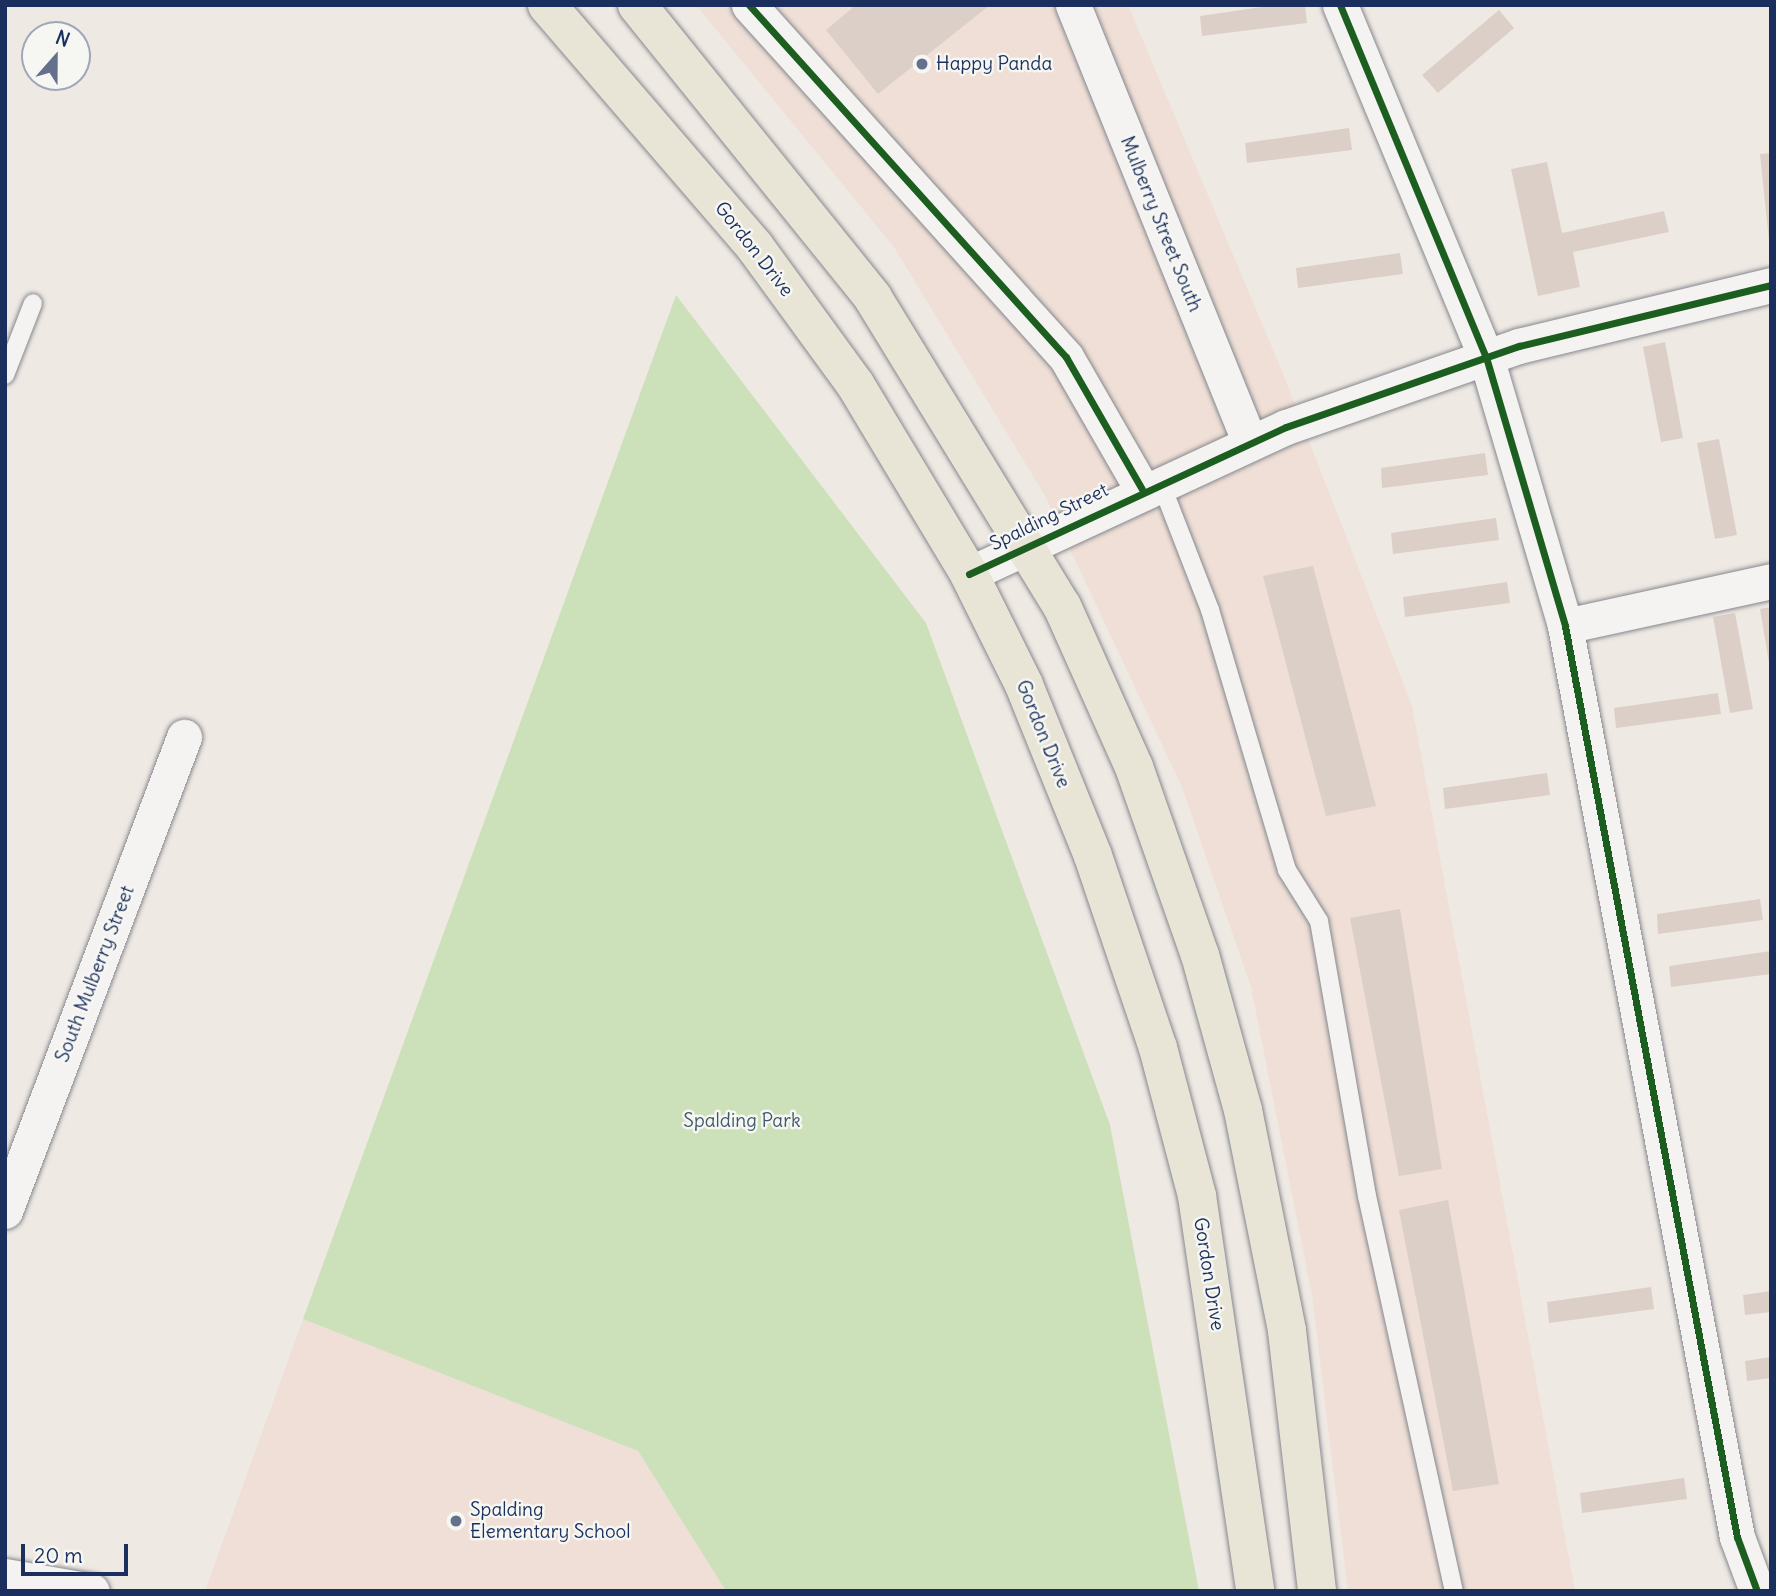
<!DOCTYPE html>
<style>
body{margin:0}
#map{position:relative;width:1776px;height:1596px;overflow:hidden;background:#efe9e4;font-family:Delius,sans-serif}
div>[style]{position:absolute}
[style*='--x']{left:calc(var(--x)*1px);top:calc(var(--y)*1px);width:calc(var(--w)*1px);rotate:calc(var(--a)*1deg)}
.built>*{inset:0;background:#efdfd6}
.green>*{inset:0;background:#cce0ba}
.building>*{inset:0;background:#dccfc8}
.roads{filter:drop-shadow(0 0 2px #86888e) drop-shadow(0 0 2px #86888e)}
.service>*{height:18px;margin:-9px;padding:0 9px;transform-origin:9px;border-radius:9px;background:#f4f3f1}
.minor>*{height:35px;margin:-17.5px;padding:0 17.5px;transform-origin:17.5px;border-radius:17.5px;background:#f4f3f1}
.primary>*{height:38px;margin:-19px;padding:0 19px;transform-origin:19px;border-radius:19px;background:#e8e5d7}
.cycleway>*{height:7px;margin:-3.5px;padding:0 3.5px;transform-origin:3.5px;border-radius:3.5px;background:#1b5e20}
.dots>*{width:19px;height:19px;translate:-50% -50%;box-sizing:border-box;border:4px solid #f6f6f2;border-radius:50%}
span{translate:-50% -50%;white-space:nowrap;text-align:center;line-height:1.15;-webkit-text-stroke:5px #f6f6f2;paint-order:stroke}
.poi-label{font-size:19px;color:#1b2f5e}
.left{translate:0 -50%;text-align:left}
.street-label{font-size:19px;color:#1b2f5e}
.park-label{font-size:19px;color:#405a6c}
.frame{position:absolute;inset:0;border:7px solid #1b2f5e;pointer-events:none}
.north{position:absolute;left:21px;top:21px;width:70px;height:70px;box-sizing:border-box;background:#f6f6f2;border:2px solid #9ea6b7;border-radius:50%;rotate:21deg;font-size:19px;font-weight:700;line-height:28px;text-align:center;color:#1b2f5e}
.north::after{content:'';display:block;margin:auto;width:24px;height:32px;background:#65708d;clip-path:polygon(50% 0,100% 100%,50% 72%,0 100%)}
.scale{position:absolute;left:21px;top:1544px;width:107px;height:32px;box-sizing:border-box;border:4px solid #1b2f5e;border-top:0;padding-left:9px;font-size:21px;line-height:24px;white-space:nowrap;color:#1b2f5e;-webkit-text-stroke:5px #f6f6f2;paint-order:stroke}
</style>
<div id="map">
<div class="built">
<i style="clip-path:polygon(696px 5px,1128px 5px,1281px 369px,1412px 706px,1575px 1591px,1348px 1591px,1312px 1295px,1251px 987px,1182px 787px,1044px 494px,894px 247px)"></i>
<i style="clip-path:polygon(303px 1319px,638px 1451px,726px 1591px,205px 1591px)"></i>
</div>
<div class="green">
<i style="clip-path:polygon(676px 295px,926px 623px,1110px 1125px,1199px 1591px,726px 1591px,638px 1451px,303px 1319px)"></i>
</div>
<div class="building">
<i style="clip-path:polygon(856px 5px,990px 5px,878px 94px,826px 30px)"></i>
<i style="clip-path:polygon(1276px 5px,1305px 5px,1307px 23px,1202px 36px,1200px 16px)"></i>
<i style="clip-path:polygon(1499px 10px,1514px 28px,1438px 93px,1422px 75px)"></i>
<i style="clip-path:polygon(1349px 128px,1352px 150px,1247px 163px,1245px 143px)"></i>
<i style="clip-path:polygon(1771px 153px,1771px 241px,1769px 241px,1760px 154px)"></i>
<i style="clip-path:polygon(1547px 162px,1562px 233px,1664px 211px,1669px 232px,1573px 252px,1580px 287px,1538px 296px,1511px 169px)"></i>
<i style="clip-path:polygon(1400px 253px,1403px 274px,1298px 288px,1296px 268px)"></i>
<i style="clip-path:polygon(1665px 342px,1683px 438px,1661px 442px,1643px 347px)"></i>
<i style="clip-path:polygon(1719px 439px,1737px 535px,1715px 539px,1697px 443px)"></i>
<i style="clip-path:polygon(1485px 453px,1488px 475px,1382px 488px,1381px 468px)"></i>
<i style="clip-path:polygon(1496px 518px,1499px 540px,1393px 554px,1391px 533px)"></i>
<i style="clip-path:polygon(1313px 566px,1376px 806px,1326px 816px,1263px 576px)"></i>
<i style="clip-path:polygon(1507px 582px,1510px 603px,1405px 617px,1403px 597px)"></i>
<i style="clip-path:polygon(1771px 607px,1771px 663px,1769px 663px,1760px 609px)"></i>
<i style="clip-path:polygon(1735px 613px,1753px 709px,1730px 713px,1713px 617px)"></i>
<i style="clip-path:polygon(1718px 693px,1721px 714px,1616px 728px,1614px 708px)"></i>
<i style="clip-path:polygon(1547px 773px,1550px 795px,1445px 809px,1443px 788px)"></i>
<i style="clip-path:polygon(1760px 899px,1763px 920px,1658px 934px,1657px 914px)"></i>
<i style="clip-path:polygon(1400px 909px,1442px 1169px,1399px 1176px,1350px 918px)"></i>
<i style="clip-path:polygon(1771px 951px,1771px 974px,1671px 987px,1669px 966px)"></i>
<i style="clip-path:polygon(1448px 1200px,1499px 1484px,1453px 1491px,1399px 1210px)"></i>
<i style="clip-path:polygon(1651px 1287px,1654px 1309px,1549px 1323px,1547px 1302px)"></i>
<i style="clip-path:polygon(1771px 1291px,1771px 1312px,1745px 1315px,1743px 1295px)"></i>
<i style="clip-path:polygon(1771px 1357px,1771px 1378px,1747px 1381px,1745px 1361px)"></i>
<i style="clip-path:polygon(1684px 1478px,1687px 1499px,1582px 1513px,1580px 1493px)"></i>
</div>
<div class="roads">
<div class="service">
<i style="--x:5;--y:375;--w:77;--a:-68.7"></i>
<i style="--x:1160;--y:481;--w:138;--a:68.8"></i>
<i style="--x:1210;--y:610;--w:271;--a:73.5"></i>
<i style="--x:1287;--y:870;--w:60;--a:57.9"></i>
<i style="--x:1319;--y:921;--w:279;--a:80.1"></i>
<i style="--x:1367;--y:1196;--w:404;--a:77.6"></i>
</div>
<div class="minor">
<i style="--x:749;--y:5;--w:474;--a:48"></i>
<i style="--x:1066;--y:357;--w:152;--a:60.1"></i>
<i style="--x:1073;--y:5;--w:472;--a:68"></i>
<i style="--x:1340;--y:5;--w:381;--a:67.5"></i>
<i style="--x:1486;--y:357;--w:280;--a:73.6"></i>
<i style="--x:1565;--y:626;--w:927;--a:79.31"></i>
<i style="--x:1737;--y:1537;--w:58;--a:69.7"></i>
<i style="--x:969;--y:574;--w:349;--a:-24.9"></i>
<i style="--x:1286;--y:427;--w:247;--a:-19.2"></i>
<i style="--x:1519;--y:346;--w:259;--a:-13.6"></i>
<i style="--x:1565;--y:626;--w:211;--a:-12.3"></i>
<i style="--x:5;--y:1211;--w:507;--a:-69.31"></i>
<i style="--x:5;--y:1576;--w:88;--a:9.8"></i>
</div>
<div class="primary">
<i style="--x:547;--y:5;--w:319;--a:49.3"></i>
<i style="--x:755;--y:247;--w:170;--a:53.9"></i>
<i style="--x:855;--y:384;--w:222;--a:59"></i>
<i style="--x:969;--y:574;--w:124;--a:63.6"></i>
<i style="--x:1024;--y:685;--w:184;--a:68"></i>
<i style="--x:1093;--y:856;--w:203;--a:71.3"></i>
<i style="--x:1158;--y:1048;--w:153;--a:75.2"></i>
<i style="--x:1197;--y:1196;--w:399;--a:81.6"></i>
<i style="--x:637;--y:5;--w:376;--a:51.1"></i>
<i style="--x:873;--y:298;--w:361;--a:58.5"></i>
<i style="--x:1062;--y:606;--w:176;--a:65.9"></i>
<i style="--x:1134;--y:767;--w:199;--a:70.7"></i>
<i style="--x:1200;--y:955;--w:161;--a:74.5"></i>
<i style="--x:1243;--y:1110;--w:225;--a:78.7"></i>
<i style="--x:1287;--y:1331;--w:262;--a:83.4"></i>
</div>
</div>
<div class="cycleway">
<i style="--x:749;--y:5;--w:474;--a:48"></i>
<i style="--x:1066;--y:357;--w:152;--a:60.1"></i>
<i style="--x:1340;--y:5;--w:381;--a:67.5"></i>
<i style="--x:1486;--y:357;--w:280;--a:73.6"></i>
<i style="--x:1565;--y:626;--w:927;--a:79.31"></i>
<i style="--x:1737;--y:1537;--w:58;--a:69.7"></i>
<i style="--x:969;--y:574;--w:349;--a:-24.9"></i>
<i style="--x:1286;--y:427;--w:247;--a:-19.2"></i>
<i style="--x:1519;--y:346;--w:259;--a:-13.6"></i>
</div>
<div class="dots">
<i style="left:922px;top:64px;background:#65708d"></i>
<i style="left:456px;top:1521px;background:#65708d"></i>
</div>
<div class="poi-label">
<span class="left" style="left:936px;top:64px">Happy Panda</span>
<span class="left" style="left:470px;top:1521px">Spalding<br>Elementary School</span>
</div>
<div class="street-label">
<span style="left:1161px;top:224px;rotate:68deg">Mulberry Street South</span>
<span style="left:754px;top:249px;rotate:52deg">Gordon Drive</span>
<span style="left:1049px;top:517px;rotate:-26deg">Spalding Street</span>
<span style="left:1043px;top:734px;rotate:68deg">Gordon Drive</span>
<span style="left:95px;top:974px;rotate:-69deg">South Mulberry Street</span>
<span style="left:1209px;top:1274px;rotate:81deg">Gordon Drive</span>
</div>
<div class="park-label">
<span style="left:742px;top:1121px">Spalding Park</span>
</div>
<div class="frame"></div>
<div class="north">N</div>
<div class="scale">20 m</div>
</div>
